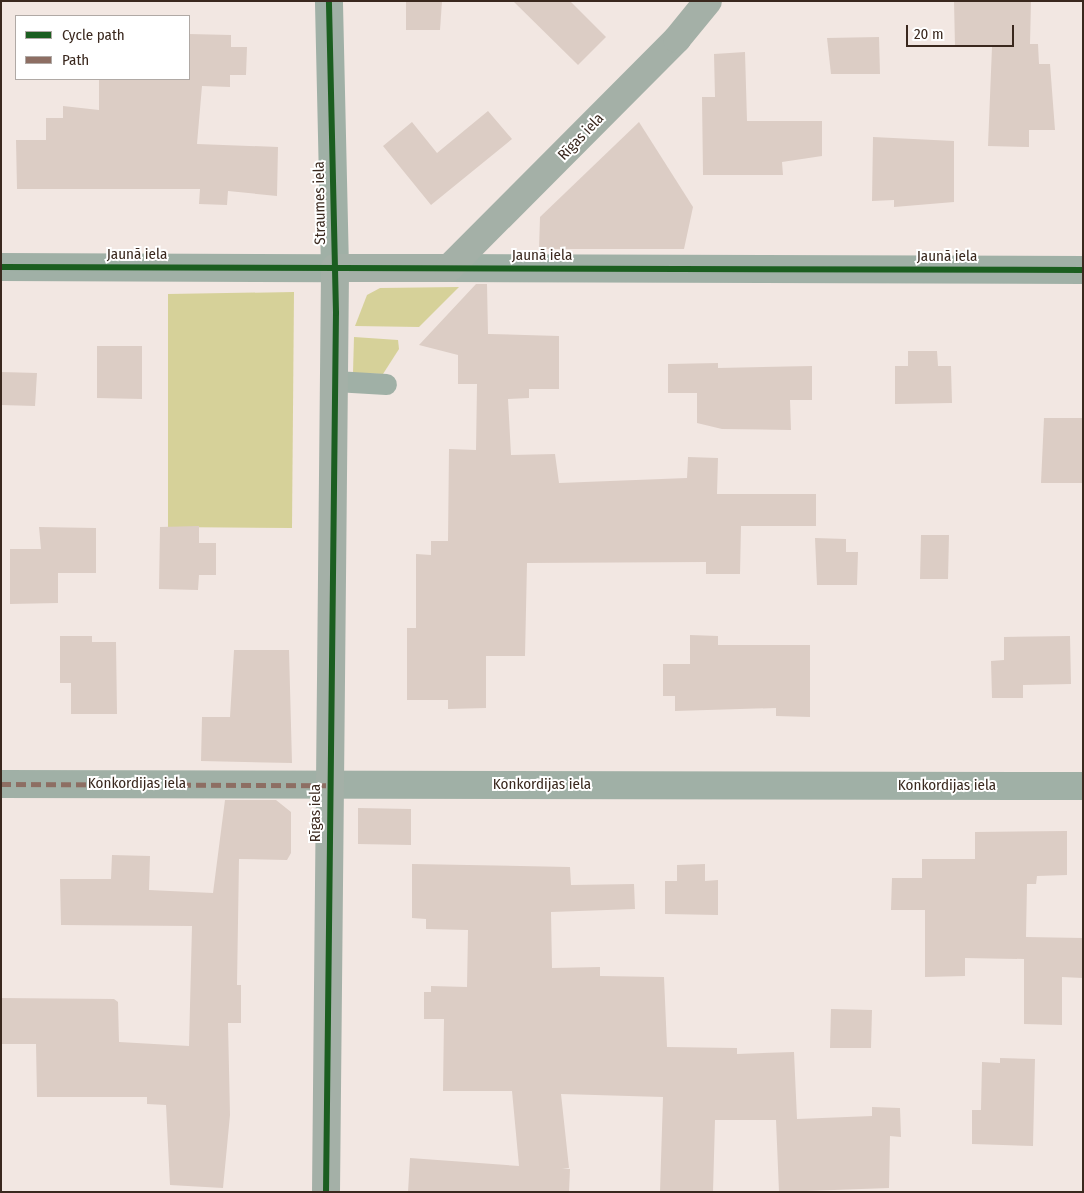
<!DOCTYPE html>
<meta charset="utf-8">
<style>
body{margin:0}
#map{position:relative;width:1084px;height:1193px;overflow:hidden;background:#f2e7e2;font-family:"Fira Sans Condensed",sans-serif}
div>[style]{position:absolute}
[style*='--x']{left:calc(var(--x)*1px);top:calc(var(--y)*1px);width:calc(var(--w)*1px);rotate:calc(var(--a)*1deg)}
.green>*{inset:0;background:#d6d199}
.building>*{inset:0;background:#dccdc5}
.lane>*{height:21px;margin:-10.5px;padding:0 10.5px;transform-origin:10.5px;border-radius:10.5px;background:#a0b0a6}
.street>*{height:28px;margin:-14px;padding:0 14px;transform-origin:14px;border-radius:14px;background:#a0b0a6}
.secondary>*{height:28px;margin:-14px;padding:0 14px;transform-origin:14px;border-radius:14px;background:#a4b0a7}
.quiet>*{height:5px;margin-top:-2.5px;transform-origin:0;background:repeating-linear-gradient(90deg,#8d6e63 0 10px,transparent 0 15px)}
.cycleway>*{height:6px;margin:-3px;padding:0 3px;transform-origin:3px;border-radius:3px;background:#1b5e20}
span{translate:-50% -50%;white-space:nowrap;text-align:center;line-height:1.15;-webkit-text-stroke:4px #fff;paint-order:stroke}
.street-label{font-size:15px;color:#3a281e}
.frame{position:absolute;inset:0;border:2px solid #3a281e;pointer-events:none}
.legend{position:absolute;left:15px;top:15px;width:175px;height:65px;box-sizing:border-box;background:#fff;border:1px solid #b0a9a5;margin:0;padding:6px 9px;list-style:none;font-size:15px;color:#3a281e}
.legend li{display:flex;align-items:center;gap:10px;height:25px}
.legend b{width:25px;border:1px solid #b0a9a5}
.scale{position:absolute;left:906px;top:25px;width:108px;height:22px;box-sizing:border-box;border:2px solid #3a281e;border-top:0;padding-left:6px;font-size:15px;line-height:18px;white-space:nowrap;color:#3a281e;-webkit-text-stroke:4px #fff;paint-order:stroke}
</style>
<div id="map">
<div class="green">
<i style="clip-path:polygon(459px 287px,419px 327px,355px 326px,367px 295px,380px 288px)"></i>
<i style="clip-path:polygon(294px 292px,292px 528px,168px 527px,168px 294px)"></i>
<i style="clip-path:polygon(354px 337px,398px 340px,399px 349px,383px 374px,353px 373px)"></i>
</div>
<div class="building">
<i style="clip-path:polygon(406px 1px,442px 1px,440px 30px,406px 30px)"></i>
<i style="clip-path:polygon(513px 1px,570px 1px,606px 37px,578px 65px)"></i>
<i style="clip-path:polygon(954px 1px,1031px 1px,1030px 44px,1038px 44px,1039px 64px,1050px 64px,1055px 130px,1029px 130px,1029px 147px,988px 146px,992px 47px,955px 47px)"></i>
<i style="clip-path:polygon(189px 34px,231px 35px,231px 47px,247px 47px,246px 75px,230px 75px,230px 87px,202px 86px,197px 144px,278px 147px,277px 196px,228px 191px,227px 205px,199px 204px,200px 189px,17px 189px,16px 140px,46px 140px,46px 118px,63px 118px,63px 106px,99px 110px,99px 79px,189px 79px)"></i>
<i style="clip-path:polygon(879px 37px,880px 74px,831px 74px,827px 38px)"></i>
<i style="clip-path:polygon(745px 52px,747px 121px,822px 121px,822px 156px,782px 162px,783px 175px,703px 175px,702px 97px,715px 97px,714px 54px)"></i>
<i style="clip-path:polygon(488px 111px,512px 139px,431px 205px,383px 146px,412px 122px,437px 153px)"></i>
<i style="clip-path:polygon(639px 122px,693px 207px,684px 249px,539px 249px,540px 217px)"></i>
<i style="clip-path:polygon(873px 137px,954px 141px,954px 202px,894px 207px,894px 200px,872px 201px)"></i>
<i style="clip-path:polygon(476px 284px,487px 284px,488px 334px,559px 336px,559px 389px,529px 389px,529px 398px,508px 399px,511px 455px,555px 454px,559px 483px,687px 478px,688px 457px,718px 458px,717px 494px,816px 494px,816px 526px,741px 526px,740px 574px,706px 574px,706px 562px,527px 563px,525px 656px,486px 656px,486px 708px,448px 709px,448px 700px,407px 700px,407px 628px,416px 628px,416px 554px,431px 555px,431px 541px,448px 541px,449px 449px,476px 450px,477px 384px,458px 384px,458px 355px,419px 345px)"></i>
<i style="clip-path:polygon(97px 346px,142px 346px,142px 399px,97px 398px)"></i>
<i style="clip-path:polygon(908px 351px,937px 351px,938px 366px,951px 366px,952px 403px,895px 404px,895px 366px,908px 366px)"></i>
<i style="clip-path:polygon(718px 363px,718px 368px,812px 366px,812px 400px,790px 400px,791px 430px,722px 429px,697px 423px,697px 393px,668px 393px,668px 364px)"></i>
<i style="clip-path:polygon(1px 372px,37px 373px,35px 406px,1px 405px)"></i>
<i style="clip-path:polygon(1044px 418px,1083px 418px,1083px 483px,1041px 483px)"></i>
<i style="clip-path:polygon(199px 526px,199px 543px,216px 543px,216px 575px,199px 575px,198px 590px,159px 589px,160px 527px)"></i>
<i style="clip-path:polygon(39px 527px,96px 528px,96px 573px,58px 573px,58px 603px,10px 604px,10px 549px,41px 549px)"></i>
<i style="clip-path:polygon(921px 535px,949px 535px,948px 579px,920px 579px)"></i>
<i style="clip-path:polygon(815px 538px,846px 539px,846px 552px,858px 552px,857px 585px,817px 585px)"></i>
<i style="clip-path:polygon(690px 635px,718px 636px,718px 645px,810px 645px,810px 717px,776px 716px,776px 708px,675px 711px,675px 696px,663px 696px,663px 664px,690px 664px)"></i>
<i style="clip-path:polygon(60px 636px,92px 636px,92px 642px,116px 642px,117px 714px,71px 714px,71px 683px,60px 683px)"></i>
<i style="clip-path:polygon(1070px 636px,1071px 684px,1023px 685px,1023px 698px,992px 698px,991px 661px,1004px 660px,1004px 637px)"></i>
<i style="clip-path:polygon(234px 650px,289px 650px,292px 763px,201px 761px,202px 717px,230px 717px)"></i>
<i style="clip-path:polygon(225px 800px,276px 800px,291px 812px,291px 853px,287px 860px,239px 859px,237px 985px,241px 985px,241px 1023px,228px 1023px,230px 1115px,223px 1188px,170px 1185px,166px 1105px,147px 1104px,147px 1097px,37px 1097px,36px 1044px,1px 1044px,1px 998px,114px 999px,118px 1002px,119px 1042px,189px 1046px,192px 926px,61px 925px,60px 879px,111px 879px,112px 855px,150px 856px,149px 890px,213px 893px)"></i>
<i style="clip-path:polygon(358px 808px,411px 809px,411px 845px,358px 844px)"></i>
<i style="clip-path:polygon(1067px 831px,1067px 875px,1037px 876px,1036px 884px,1027px 884px,1026px 937px,1083px 938px,1083px 978px,1062px 977px,1062px 1025px,1024px 1024px,1024px 959px,965px 958px,965px 976px,925px 977px,925px 910px,891px 910px,892px 878px,922px 878px,922px 859px,975px 859px,975px 832px)"></i>
<i style="clip-path:polygon(412px 864px,570px 867px,571px 885px,634px 884px,635px 909px,551px 912px,552px 968px,600px 967px,600px 976px,664px 977px,667px 1047px,737px 1048px,737px 1054px,794px 1052px,797px 1119px,872px 1116px,872px 1107px,900px 1108px,901px 1137px,890px 1136px,889px 1188px,779px 1192px,776px 1120px,715px 1120px,713px 1192px,660px 1192px,663px 1097px,561px 1094px,569px 1168px,562px 1169px,570px 1169px,569px 1192px,408px 1192px,410px 1158px,519px 1166px,512px 1091px,443px 1091px,444px 1019px,424px 1019px,424px 992px,431px 992px,431px 986px,467px 987px,468px 930px,426px 929px,426px 919px,412px 918px)"></i>
<i style="clip-path:polygon(705px 864px,705px 881px,718px 880px,718px 915px,665px 914px,665px 881px,677px 881px,677px 865px)"></i>
<i style="clip-path:polygon(831px 1009px,872px 1010px,871px 1048px,830px 1048px)"></i>
<i style="clip-path:polygon(1000px 1058px,1035px 1059px,1033px 1146px,972px 1144px,972px 1110px,981px 1110px,982px 1062px,1000px 1063px)"></i>
</div>
<div class="lane">
<i style="--x:335;--y:381;--w:51;--a:3.4"></i>
</div>
<div class="street">
<i style="--x:1;--y:267;--w:334;--a:0.2"></i>
<i style="--x:335;--y:268;--w:267;--a:-91.3"></i>
<i style="--x:449;--y:268;--w:634;--a:0.18"></i>
<i style="--x:1;--y:784;--w:1082;--a:0.11"></i>
</div>
<div class="secondary">
<i style="--x:326;--y:1192;--w:924;--a:-89.44"></i>
<i style="--x:335;--y:268;--w:114;--a:0"></i>
<i style="--x:449;--y:268;--w:323;--a:-45.1"></i>
<i style="--x:677;--y:39;--w:49;--a:-50.8"></i>
</div>
<div class="quiet">
<i style="--x:1;--y:784;--w:328;--a:0.2"></i>
</div>
<div class="cycleway">
<i style="--x:1;--y:267;--w:1082;--a:0.16"></i>
<i style="--x:326;--y:1192;--w:879;--a:-89.35"></i>
<i style="--x:336;--y:313;--w:312;--a:-91.3"></i>
</div>
<div class="street-label">
<span style="left:581px;top:137px;rotate:-46deg">Rīgas iela</span>
<span style="left:320px;top:203px;rotate:-91deg">Straumes iela</span>
<span style="left:137px;top:255px">Jaunā iela</span>
<span style="left:542px;top:256px">Jaunā iela</span>
<span style="left:947px;top:257px">Jaunā iela</span>
<span style="left:137px;top:784px">Konkordijas iela</span>
<span style="left:542px;top:785px">Konkordijas iela</span>
<span style="left:947px;top:786px">Konkordijas iela</span>
<span style="left:316px;top:813px;rotate:-90deg">Rīgas iela</span>
</div>
<div class="frame"></div>
<ul class="legend">
<li><b style="height:6px;background:#1b5e20"></b>Cycle path</li>
<li><b style="height:6px;background:#8d6e63"></b>Path</li>
</ul>
<div class="scale">20 m</div>
</div>
